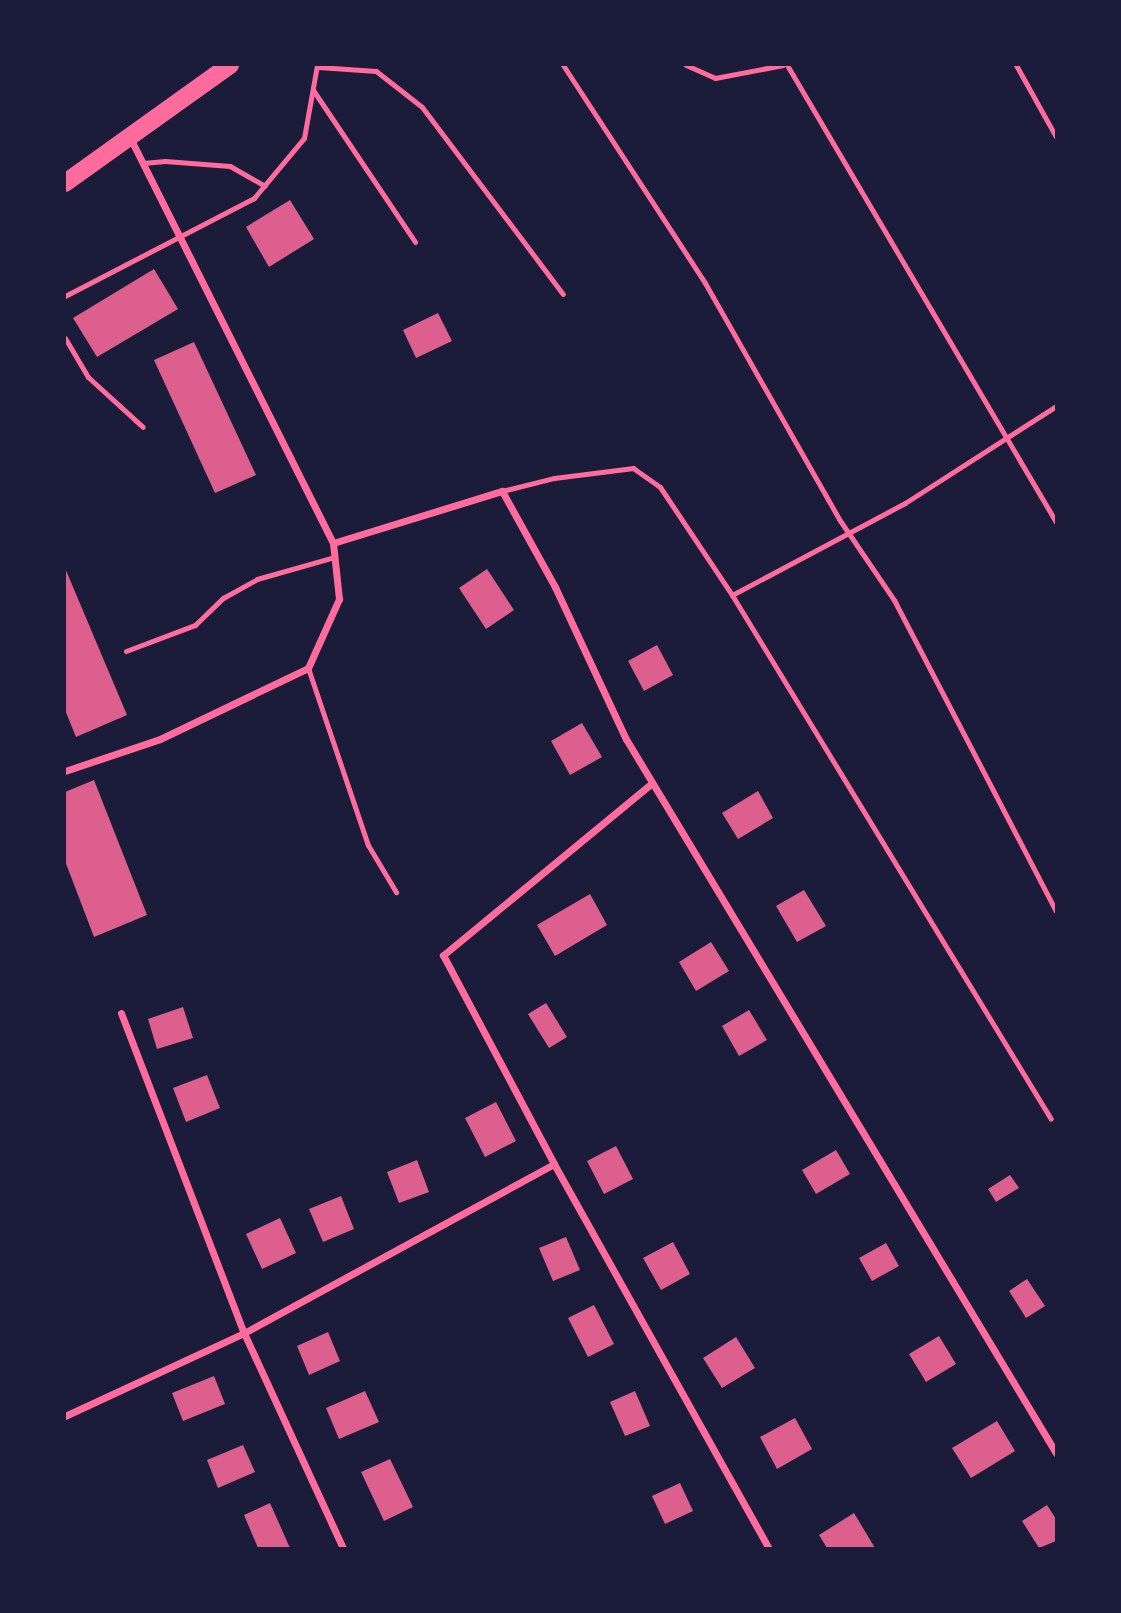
<!DOCTYPE html>
<style>
body{margin:0}
#map{position:relative;width:1121px;height:1613px;overflow:hidden;background:#1b1b3a;font-family:Overpass,sans-serif}
div>[style]{position:absolute}
[style*='--x']{left:calc(var(--x)*1px);top:calc(var(--y)*1px);width:calc(var(--w)*1px);rotate:calc(var(--a)*1deg)}
.building>*{inset:0;background:#dd5f8e}
.service>*{height:5px;margin:-2.5px;padding:0 2.5px;transform-origin:2.5px;border-radius:2.5px;background:#ff6b9d}
.minor>*{height:7px;margin:-3.5px;padding:0 3.5px;transform-origin:3.5px;border-radius:3.5px;background:#ff6b9d}
.primary>*{height:18px;margin:-9px;padding:0 9px;transform-origin:9px;border-radius:9px;background:#ff6b9d}
span{translate:-50% -50%;white-space:nowrap;text-align:center;line-height:1.15;-webkit-text-stroke:7px #1b1b3a;paint-order:stroke}
.frame{position:absolute;inset:0;border:66px solid #1b1b3a;pointer-events:none}
</style>
<div id="map">
<div class="building">
<i style="clip-path:polygon(290px 200px,314px 239px,269px 267px,246px 227px)"></i>
<i style="clip-path:polygon(154px 269px,178px 309px,97px 357px,73px 318px)"></i>
<i style="clip-path:polygon(438px 313px,452px 341px,416px 358px,403px 330px)"></i>
<i style="clip-path:polygon(194px 342px,256px 475px,215px 493px,154px 360px)"></i>
<i style="clip-path:polygon(65px 568px,127px 715px,76px 737px,65px 710px)"></i>
<i style="clip-path:polygon(487px 569px,514px 610px,486px 629px,459px 588px)"></i>
<i style="clip-path:polygon(657px 645px,673px 675px,644px 691px,628px 661px)"></i>
<i style="clip-path:polygon(582px 723px,602px 757px,570px 775px,551px 741px)"></i>
<i style="clip-path:polygon(94px 780px,147px 915px,94px 937px,65px 861px,65px 792px)"></i>
<i style="clip-path:polygon(758px 791px,773px 818px,738px 839px,722px 813px)"></i>
<i style="clip-path:polygon(804px 890px,826px 926px,797px 942px,776px 906px)"></i>
<i style="clip-path:polygon(590px 894px,607px 925px,555px 956px,537px 925px)"></i>
<i style="clip-path:polygon(711px 942px,729px 971px,696px 991px,679px 962px)"></i>
<i style="clip-path:polygon(546px 1003px,567px 1037px,549px 1048px,528px 1014px)"></i>
<i style="clip-path:polygon(183px 1007px,193px 1038px,157px 1049px,148px 1019px)"></i>
<i style="clip-path:polygon(749px 1010px,767px 1040px,739px 1056px,722px 1026px)"></i>
<i style="clip-path:polygon(207px 1075px,220px 1108px,186px 1122px,173px 1088px)"></i>
<i style="clip-path:polygon(496px 1102px,516px 1141px,485px 1157px,465px 1118px)"></i>
<i style="clip-path:polygon(616px 1146px,633px 1179px,604px 1194px,587px 1161px)"></i>
<i style="clip-path:polygon(836px 1150px,850px 1174px,816px 1194px,802px 1170px)"></i>
<i style="clip-path:polygon(417px 1160px,429px 1192px,399px 1203px,387px 1172px)"></i>
<i style="clip-path:polygon(1010px 1175px,1019px 1188px,996px 1202px,988px 1189px)"></i>
<i style="clip-path:polygon(341px 1196px,354px 1229px,323px 1242px,309px 1209px)"></i>
<i style="clip-path:polygon(280px 1218px,296px 1253px,262px 1269px,246px 1234px)"></i>
<i style="clip-path:polygon(566px 1237px,580px 1270px,553px 1281px,539px 1248px)"></i>
<i style="clip-path:polygon(673px 1242px,690px 1274px,661px 1290px,643px 1258px)"></i>
<i style="clip-path:polygon(886px 1243px,899px 1266px,872px 1281px,859px 1258px)"></i>
<i style="clip-path:polygon(1027px 1279px,1045px 1306px,1026px 1318px,1009px 1291px)"></i>
<i style="clip-path:polygon(594px 1305px,614px 1344px,588px 1357px,568px 1318px)"></i>
<i style="clip-path:polygon(328px 1332px,340px 1361px,309px 1375px,297px 1346px)"></i>
<i style="clip-path:polygon(939px 1336px,956px 1364px,926px 1382px,909px 1354px)"></i>
<i style="clip-path:polygon(736px 1337px,755px 1368px,722px 1388px,703px 1358px)"></i>
<i style="clip-path:polygon(214px 1376px,225px 1404px,183px 1421px,172px 1393px)"></i>
<i style="clip-path:polygon(365px 1391px,379px 1422px,339px 1439px,326px 1408px)"></i>
<i style="clip-path:polygon(635px 1391px,650px 1426px,625px 1436px,610px 1402px)"></i>
<i style="clip-path:polygon(795px 1418px,812px 1449px,777px 1469px,760px 1437px)"></i>
<i style="clip-path:polygon(997px 1421px,1015px 1451px,971px 1478px,952px 1448px)"></i>
<i style="clip-path:polygon(243px 1445px,255px 1472px,218px 1488px,207px 1460px)"></i>
<i style="clip-path:polygon(390px 1459px,413px 1507px,384px 1521px,361px 1472px)"></i>
<i style="clip-path:polygon(680px 1483px,693px 1511px,665px 1524px,652px 1496px)"></i>
<i style="clip-path:polygon(270px 1503px,290px 1548px,258px 1548px,244px 1515px)"></i>
<i style="clip-path:polygon(1047px 1505px,1056px 1519px,1056px 1541px,1039px 1548px,1022px 1521px)"></i>
<i style="clip-path:polygon(854px 1513px,875px 1548px,827px 1548px,819px 1535px)"></i>
</div>
<div class="service">
<i style="--x:563;--y:65;--w:260;--a:56.9"></i>
<i style="--x:705;--y:283;--w:271;--a:60.4"></i>
<i style="--x:839;--y:519;--w:98;--a:55.8"></i>
<i style="--x:894;--y:600;--w:351;--a:62.5"></i>
<i style="--x:686;--y:65;--w:32;--a:24"></i>
<i style="--x:715;--y:78;--w:69;--a:-10.8"></i>
<i style="--x:787;--y:65;--w:530;--a:59.52"></i>
<i style="--x:1016;--y:65;--w:82;--a:60.9"></i>
<i style="--x:318;--y:67;--w:58;--a:3.9"></i>
<i style="--x:376;--y:71;--w:58;--a:38"></i>
<i style="--x:422;--y:107;--w:234;--a:53"></i>
<i style="--x:313;--y:90;--w:183;--a:56.1"></i>
<i style="--x:143;--y:163;--w:22;--a:-5"></i>
<i style="--x:165;--y:161;--w:65;--a:4.4"></i>
<i style="--x:230;--y:166;--w:40;--a:29.7"></i>
<i style="--x:65;--y:296;--w:213;--a:-27.4"></i>
<i style="--x:254;--y:198;--w:78;--a:-50.2"></i>
<i style="--x:304;--y:138;--w:74;--a:-79.9"></i>
<i style="--x:65;--y:338;--w:45;--a:59.5"></i>
<i style="--x:88;--y:377;--w:74;--a:42.3"></i>
<i style="--x:502;--y:491;--w:54;--a:-14"></i>
<i style="--x:554;--y:478;--w:80;--a:-7.2"></i>
<i style="--x:633;--y:468;--w:33;--a:35"></i>
<i style="--x:660;--y:487;--w:130;--a:56.3"></i>
<i style="--x:732;--y:595;--w:613;--a:58.67"></i>
<i style="--x:732;--y:595;--w:196;--a:-28"></i>
<i style="--x:905;--y:503;--w:179;--a:-32.7"></i>
<i style="--x:126;--y:651;--w:74;--a:-20.6"></i>
<i style="--x:195;--y:625;--w:39;--a:-44"></i>
<i style="--x:223;--y:598;--w:39;--a:-29"></i>
<i style="--x:257;--y:579;--w:81;--a:-15.8"></i>
<i style="--x:308;--y:668;--w:187;--a:71.3"></i>
<i style="--x:368;--y:845;--w:55;--a:59.2"></i>
</div>
<div class="minor">
<i style="--x:333;--y:543;--w:177;--a:-17.1"></i>
<i style="--x:502;--y:491;--w:110;--a:61.1"></i>
<i style="--x:555;--y:587;--w:168;--a:65"></i>
<i style="--x:626;--y:739;--w:833;--a:58.94"></i>
<i style="--x:65;--y:771;--w:100;--a:-18.6"></i>
<i style="--x:160;--y:739;--w:164;--a:-25.6"></i>
<i style="--x:308;--y:668;--w:76;--a:-65.8"></i>
<i style="--x:339;--y:599;--w:56;--a:-96.1"></i>
<i style="--x:333;--y:543;--w:453;--a:-116.6"></i>
<i style="--x:652;--y:783;--w:271;--a:140.5"></i>
<i style="--x:443;--y:955;--w:237;--a:62"></i>
<i style="--x:554;--y:1164;--w:440;--a:60.8"></i>
<i style="--x:121;--y:1013;--w:343;--a:69"></i>
<i style="--x:244;--y:1333;--w:237;--a:65.3"></i>
<i style="--x:65;--y:1416;--w:197;--a:-24.9"></i>
<i style="--x:244;--y:1333;--w:353;--a:-28.6"></i>
</div>
<div class="primary">
<i style="--x:65;--y:183;--w:203;--a:-35.6"></i>
</div>
<div class="frame"></div>
</div>
